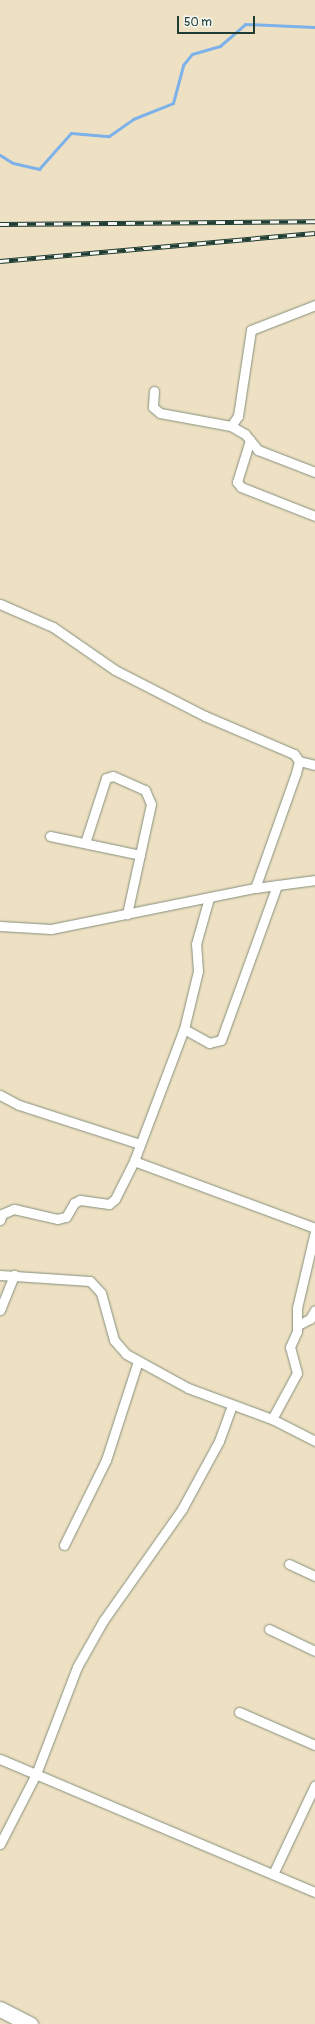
<!DOCTYPE html>
<style>
body{margin:0}
#map{position:relative;width:315px;height:2024px;overflow:hidden;background:#eee1c3;font-family:Pangolin,sans-serif}
div>[style]{position:absolute}
[style*='--x']{left:calc(var(--x)*1px);top:calc(var(--y)*1px);width:calc(var(--w)*1px);rotate:calc(var(--a)*1deg)}
.stream>*{height:3px;margin:-1.5px;padding:0 1.5px;transform-origin:1.5px;border-radius:1.5px;background:#7db1ea}
.roads{filter:drop-shadow(0 0 1px #868f7c) drop-shadow(0 0 1px #868f7c)}
.minor>*{height:9px;margin:-4.5px;padding:0 4.5px;transform-origin:4.5px;border-radius:4.5px;background:#fff}
.trunk>*{height:15px;margin:-7.5px;padding:0 7.5px;transform-origin:7.5px;border-radius:7.5px;background:#fff}
.rail>*{height:4.5px;margin-top:-2.25px;transform-origin:0;background:repeating-linear-gradient(90deg,#f6f6f2 0 9px,#1f3d34 0 18px);box-sizing:border-box;border-block:1px solid #1f3d34}
span{translate:-50% -50%;white-space:nowrap;text-align:center;line-height:1.15;-webkit-text-stroke:3px #f6f6f2;paint-order:stroke}
.scale{position:absolute;left:177px;top:16px;width:78px;height:18px;box-sizing:border-box;border:2px solid #1f3d34;border-top:0;padding-left:5px;font-size:12px;line-height:14px;white-space:nowrap;color:#1f3d34;-webkit-text-stroke:3px #f6f6f2;paint-order:stroke}
</style>
<div id="map">
<div class="stream">
<i style="--x:0;--y:155;--w:15;--a:32"></i>
<i style="--x:13;--y:163;--w:27;--a:13"></i>
<i style="--x:39;--y:169;--w:48;--a:-48.4"></i>
<i style="--x:71;--y:133;--w:38;--a:5"></i>
<i style="--x:109;--y:136;--w:29;--a:-35"></i>
<i style="--x:133;--y:119;--w:43;--a:-21.8"></i>
<i style="--x:173;--y:103;--w:39;--a:-75"></i>
<i style="--x:183;--y:65;--w:14;--a:-51"></i>
<i style="--x:192;--y:54;--w:29;--a:-16"></i>
<i style="--x:220;--y:46;--w:33;--a:-41"></i>
<i style="--x:245;--y:24;--w:70;--a:2.5"></i>
</div>
<div class="roads">
<div class="minor">
<i style="--x:154;--y:391;--w:16;--a:94"></i>
<i style="--x:153;--y:407;--w:9;--a:41"></i>
<i style="--x:160;--y:413;--w:72;--a:10.4"></i>
<i style="--x:231;--y:426;--w:12;--a:-55"></i>
<i style="--x:238;--y:416;--w:87;--a:-81.4"></i>
<i style="--x:251;--y:330;--w:69;--a:-21.3"></i>
<i style="--x:231;--y:426;--w:16;--a:30"></i>
<i style="--x:245;--y:434;--w:21;--a:51"></i>
<i style="--x:258;--y:450;--w:61;--a:21.1"></i>
<i style="--x:250;--y:440;--w:44;--a:107.2"></i>
<i style="--x:237;--y:482;--w:6;--a:51"></i>
<i style="--x:241;--y:487;--w:79;--a:21.4"></i>
<i style="--x:0;--y:604;--w:58;--a:23.5"></i>
<i style="--x:53;--y:627;--w:75;--a:34.7"></i>
<i style="--x:115;--y:670;--w:101;--a:27.1"></i>
<i style="--x:205;--y:716;--w:97;--a:23.1"></i>
<i style="--x:294;--y:754;--w:9;--a:54"></i>
<i style="--x:299;--y:761;--w:12;--a:104"></i>
<i style="--x:296;--y:773;--w:122;--a:109.6"></i>
<i style="--x:299;--y:761;--w:16;--a:14"></i>
<i style="--x:50;--y:836;--w:92;--a:11.9"></i>
<i style="--x:85;--y:843;--w:68;--a:-72.1"></i>
<i style="--x:106;--y:778;--w:7;--a:-16"></i>
<i style="--x:113;--y:776;--w:35;--a:24"></i>
<i style="--x:145;--y:790;--w:15;--a:67"></i>
<i style="--x:151;--y:804;--w:113;--a:102.3"></i>
<i style="--x:0;--y:926;--w:51;--a:3.4"></i>
<i style="--x:51;--y:929;--w:208;--a:-11.4"></i>
<i style="--x:255;--y:888;--w:61;--a:-7.6"></i>
<i style="--x:184;--y:1029;--w:29;--a:29"></i>
<i style="--x:209;--y:1043;--w:12;--a:-14"></i>
<i style="--x:221;--y:1040;--w:165;--a:-70.1"></i>
<i style="--x:0;--y:1095;--w:21;--a:28"></i>
<i style="--x:19;--y:1105;--w:127;--a:17.9"></i>
<i style="--x:134;--y:1161;--w:193;--a:20.3"></i>
<i style="--x:0;--y:1220;--w:6;--a:-72"></i>
<i style="--x:2;--y:1214;--w:13;--a:-23"></i>
<i style="--x:14;--y:1209;--w:44;--a:13.1"></i>
<i style="--x:57;--y:1219;--w:9;--a:-13"></i>
<i style="--x:66;--y:1217;--w:16;--a:-60"></i>
<i style="--x:74;--y:1203;--w:7;--a:-27"></i>
<i style="--x:80;--y:1200;--w:29;--a:8"></i>
<i style="--x:109;--y:1204;--w:8;--a:-40"></i>
<i style="--x:115;--y:1199;--w:42;--a:-63.4"></i>
<i style="--x:134;--y:1161;--w:141;--a:-69.3"></i>
<i style="--x:184;--y:1029;--w:60;--a:-76.4"></i>
<i style="--x:198;--y:971;--w:27;--a:-94"></i>
<i style="--x:196;--y:944;--w:48;--a:-74.2"></i>
<i style="--x:0;--y:1275;--w:90;--a:3.8"></i>
<i style="--x:90;--y:1281;--w:16;--a:47"></i>
<i style="--x:101;--y:1293;--w:49;--a:74.5"></i>
<i style="--x:114;--y:1340;--w:18;--a:49"></i>
<i style="--x:126;--y:1354;--w:71;--a:28.7"></i>
<i style="--x:188;--y:1388;--w:90;--a:20.3"></i>
<i style="--x:272;--y:1419;--w:48;--a:27.1"></i>
<i style="--x:0;--y:1310;--w:38;--a:-68"></i>
<i style="--x:298;--y:1325;--w:13;--a:-27"></i>
<i style="--x:310;--y:1319;--w:10;--a:-61"></i>
<i style="--x:272;--y:1419;--w:52;--a:-61.5"></i>
<i style="--x:297;--y:1373;--w:27;--a:-105"></i>
<i style="--x:290;--y:1347;--w:17;--a:-66"></i>
<i style="--x:297;--y:1331;--w:23;--a:-90"></i>
<i style="--x:297;--y:1308;--w:79;--a:-76.8"></i>
<i style="--x:64;--y:1545;--w:95;--a:-63.7"></i>
<i style="--x:106;--y:1460;--w:104;--a:-72.1"></i>
<i style="--x:289;--y:1564;--w:29;--a:25"></i>
<i style="--x:269;--y:1629;--w:51;--a:25.6"></i>
<i style="--x:239;--y:1712;--w:83;--a:23.5"></i>
<i style="--x:0;--y:1759;--w:342;--a:22.9"></i>
<i style="--x:0;--y:1844;--w:79;--a:-62.8"></i>
<i style="--x:36;--y:1774;--w:115;--a:-69"></i>
<i style="--x:77;--y:1667;--w:53;--a:-60.5"></i>
<i style="--x:103;--y:1621;--w:137;--a:-54.8"></i>
<i style="--x:182;--y:1509;--w:77;--a:-61.4"></i>
<i style="--x:219;--y:1441;--w:37;--a:-70"></i>
<i style="--x:273;--y:1874;--w:98;--a:-64.7"></i>
</div>
<div class="trunk">
<i style="--x:0;--y:2009;--w:34;--a:27"></i>
</div>
</div>
<div class="rail">
<i style="--x:0;--y:224;--w:315;--a:-0.5"></i>
<i style="--x:0;--y:261;--w:316;--a:-5.1"></i>
</div>
<div class="scale">50 m</div>
</div>
